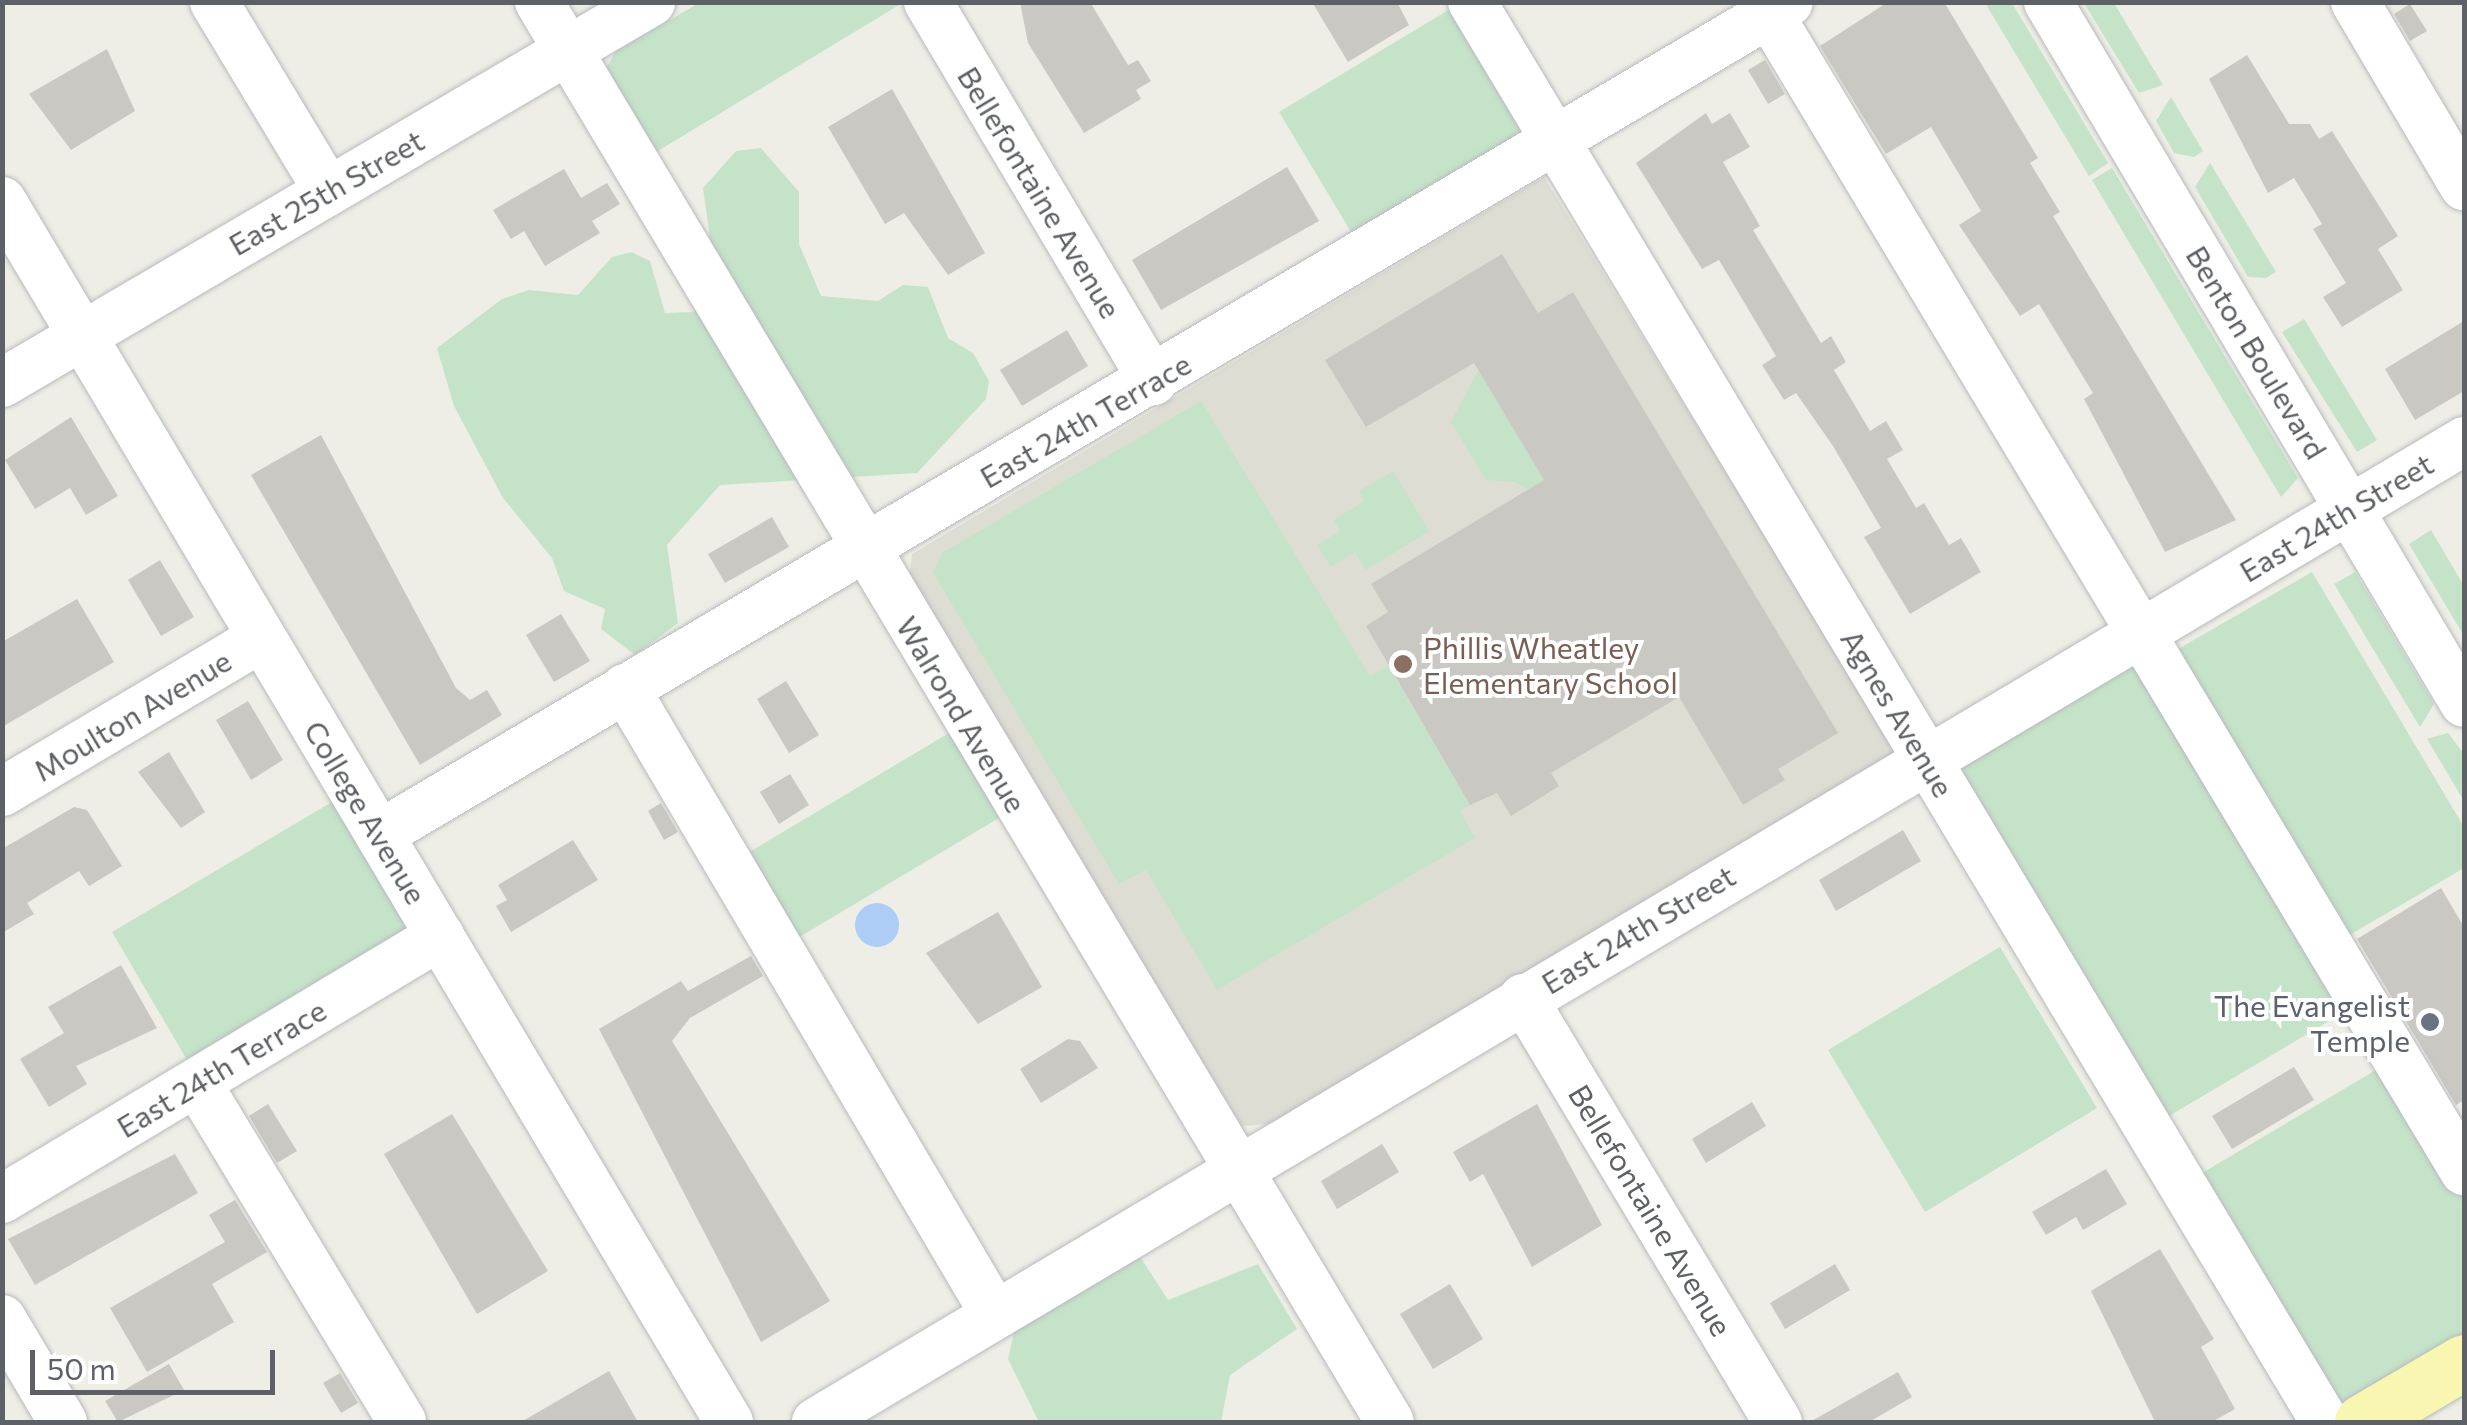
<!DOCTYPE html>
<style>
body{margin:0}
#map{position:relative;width:2467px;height:1425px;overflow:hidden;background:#eeeee6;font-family:Commissioner,sans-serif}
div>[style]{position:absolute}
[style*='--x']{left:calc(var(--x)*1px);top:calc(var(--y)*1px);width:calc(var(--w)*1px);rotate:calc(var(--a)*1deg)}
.education>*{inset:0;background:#deddd4}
.green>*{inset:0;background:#c5e3c9}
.water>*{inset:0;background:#adcdf7}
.round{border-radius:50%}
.building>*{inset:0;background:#cac8c2}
.roads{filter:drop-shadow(0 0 2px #b8babe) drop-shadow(0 0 2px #b8babe)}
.minor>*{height:48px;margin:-24px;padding:0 24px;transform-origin:24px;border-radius:24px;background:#fff}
.major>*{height:55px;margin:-27.5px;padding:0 27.5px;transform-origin:27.5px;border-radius:27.5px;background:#f8f6b1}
.dots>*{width:28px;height:28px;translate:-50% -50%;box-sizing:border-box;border:5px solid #fff;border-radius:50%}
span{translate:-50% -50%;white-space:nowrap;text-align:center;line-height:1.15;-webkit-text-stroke:8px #fff;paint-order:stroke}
.street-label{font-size:30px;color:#5d6065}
.education-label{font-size:30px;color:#785e54}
.left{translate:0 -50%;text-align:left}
.worship-label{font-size:30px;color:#5b616d}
.right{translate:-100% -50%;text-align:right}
.frame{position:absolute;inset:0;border:5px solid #5d6065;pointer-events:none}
.scale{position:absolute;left:30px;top:1350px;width:245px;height:45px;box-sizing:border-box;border:5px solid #5d6065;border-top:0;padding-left:12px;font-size:30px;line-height:35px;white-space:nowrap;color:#5d6065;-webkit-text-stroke:8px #fff;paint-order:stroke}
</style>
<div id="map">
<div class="education">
<i style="clip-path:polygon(1544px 177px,1897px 751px,1272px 1124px,1242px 1126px,909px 580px,912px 554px)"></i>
</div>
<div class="green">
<i style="clip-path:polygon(904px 2px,653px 154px,605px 71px,615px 52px,699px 3px)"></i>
<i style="clip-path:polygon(1985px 3px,2012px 3px,2108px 163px,2089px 176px)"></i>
<i style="clip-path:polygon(2084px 3px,2114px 3px,2163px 85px,2139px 93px)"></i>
<i style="clip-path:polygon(1455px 6px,1528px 135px,1357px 242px,1279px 112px)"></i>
<i style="clip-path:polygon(2171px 97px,2203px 151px,2194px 157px,2174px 153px,2156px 121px)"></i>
<i style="clip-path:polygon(761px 148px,799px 192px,799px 244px,821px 296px,878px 301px,903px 285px,928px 287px,948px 338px,973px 353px,989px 381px,986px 399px,917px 473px,720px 485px,667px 545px,678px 623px,635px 655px,601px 629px,605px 609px,564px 591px,552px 558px,503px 498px,454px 406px,437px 348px,502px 299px,529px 290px,578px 295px,612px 257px,631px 252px,650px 261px,665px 313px,693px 312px,718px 294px,703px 188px,736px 151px)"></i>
<i style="clip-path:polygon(2210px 163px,2276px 272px,2266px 278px,2248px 277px,2195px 187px)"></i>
<i style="clip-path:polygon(2112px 168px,2298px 478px,2281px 497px,2092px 180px)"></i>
<i style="clip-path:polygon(2304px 319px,2377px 440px,2357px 452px,2282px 332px)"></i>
<i style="clip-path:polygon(1478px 370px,1563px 512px,1516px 482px,1486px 480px,1451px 422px)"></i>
<i style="clip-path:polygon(1201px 401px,1370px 676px,1388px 666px,1470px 805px,1460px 811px,1475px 838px,1217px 990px,1146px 870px,1119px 884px,933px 573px,942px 553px)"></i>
<i style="clip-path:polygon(1393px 471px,1429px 531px,1366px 570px,1355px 552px,1331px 567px,1317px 545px,1340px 531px,1334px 520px,1364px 501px,1359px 491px)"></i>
<i style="clip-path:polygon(2431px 530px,2464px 586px,2464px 636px,2409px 544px)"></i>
<i style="clip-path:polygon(2312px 572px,2464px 827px,2464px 868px,2336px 943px,2164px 657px)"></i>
<i style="clip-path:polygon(2355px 572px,2434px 704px,2420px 727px,2334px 584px)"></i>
<i style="clip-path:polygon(2142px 648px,2356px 1005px,2164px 1119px,1954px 774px,1958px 755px)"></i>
<i style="clip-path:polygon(949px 733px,999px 818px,786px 945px,736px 860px)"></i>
<i style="clip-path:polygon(2448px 733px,2464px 754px,2464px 801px,2427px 739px)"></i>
<i style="clip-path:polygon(337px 799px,408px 929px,190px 1065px,112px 932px)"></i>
<i style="clip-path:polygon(2000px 947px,2097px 1108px,1925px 1212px,1828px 1050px)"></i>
<i style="clip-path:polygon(2388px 1063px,2464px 1191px,2464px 1347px,2351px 1414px,2335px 1406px,2197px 1176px)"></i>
<i style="clip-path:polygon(1141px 1258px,1168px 1300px,1258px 1264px,1297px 1329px,1230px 1375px,1221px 1422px,1039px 1422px,1008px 1359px,1015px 1328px,1104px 1264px)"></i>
</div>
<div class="water">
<i class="round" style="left:855px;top:903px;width:44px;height:44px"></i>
</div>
<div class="building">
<i style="clip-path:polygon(1020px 2px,1090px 2px,1128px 65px,1138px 60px,1151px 81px,1136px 90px,1141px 99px,1084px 133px,1028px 43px)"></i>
<i style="clip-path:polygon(1312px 2px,1397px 2px,1409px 25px,1348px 62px)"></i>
<i style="clip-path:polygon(1888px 2px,1944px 2px,2038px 158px,2030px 163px,2060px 212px,2053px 216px,2236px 520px,2165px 552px,2084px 399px,2093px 393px,2039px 304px,2020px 316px,1959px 225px,1981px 211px,1931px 127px,1886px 154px,1820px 46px)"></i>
<i style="clip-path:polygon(2410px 4px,2427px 31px,2410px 41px,2394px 14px)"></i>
<i style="clip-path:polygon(107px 49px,135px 111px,71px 150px,29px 94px)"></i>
<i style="clip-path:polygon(2247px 55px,2289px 124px,2310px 124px,2319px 139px,2332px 131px,2398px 236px,2378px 249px,2403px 290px,2342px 327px,2323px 297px,2346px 283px,2313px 229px,2322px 224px,2294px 178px,2268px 193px,2209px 79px)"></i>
<i style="clip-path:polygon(1765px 60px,1785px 94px,1768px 104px,1748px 70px)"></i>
<i style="clip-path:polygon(892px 89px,985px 253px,948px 275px,904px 213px,885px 224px,828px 127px)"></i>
<i style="clip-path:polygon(1706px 113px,1712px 124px,1730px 113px,1750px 147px,1723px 162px,1760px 226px,1753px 230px,1821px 343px,1831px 336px,1846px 362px,1834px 370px,1870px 431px,1886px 421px,1903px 450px,1887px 459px,1916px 508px,1924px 503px,1949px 545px,1961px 538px,1981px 572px,1910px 614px,1864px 537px,1881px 528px,1833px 446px,1796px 393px,1784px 400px,1762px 365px,1776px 356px,1719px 260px,1702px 269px,1636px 163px)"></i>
<i style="clip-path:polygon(1287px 167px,1319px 221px,1161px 310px,1132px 260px)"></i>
<i style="clip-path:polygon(564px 169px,581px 198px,607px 183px,620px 204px,592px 221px,600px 233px,545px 266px,524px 231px,511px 239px,493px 210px)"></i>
<i style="clip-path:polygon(1502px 254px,1538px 313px,1573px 292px,1838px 733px,1778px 769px,1785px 780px,1743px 805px,1679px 697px,1551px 773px,1559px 786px,1511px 816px,1497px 793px,1470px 805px,1366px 626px,1388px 612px,1371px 584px,1544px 480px,1474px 363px,1366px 427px,1325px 360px)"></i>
<i style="clip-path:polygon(2464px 321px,2464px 391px,2415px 420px,2385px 369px)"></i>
<i style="clip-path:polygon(1067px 330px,1088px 366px,1022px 406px,1000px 370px)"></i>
<i style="clip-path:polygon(71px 417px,118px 496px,86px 515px,70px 488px,35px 509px,5px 460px)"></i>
<i style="clip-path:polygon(321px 435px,456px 688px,470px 700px,487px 690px,502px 715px,420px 765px,251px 475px)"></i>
<i style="clip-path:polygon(772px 517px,789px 547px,725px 583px,708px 554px)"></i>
<i style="clip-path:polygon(160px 560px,194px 617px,161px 636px,128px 580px)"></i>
<i style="clip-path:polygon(77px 599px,114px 662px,2px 727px,2px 642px)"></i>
<i style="clip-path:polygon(561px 614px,590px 661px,554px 682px,526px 635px)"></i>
<i style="clip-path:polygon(786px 681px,819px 735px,789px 753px,757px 699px)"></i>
<i style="clip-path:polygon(248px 701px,283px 760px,251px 780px,216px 720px)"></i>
<i style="clip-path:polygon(169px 752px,205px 812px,181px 828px,138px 772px)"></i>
<i style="clip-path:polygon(790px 774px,809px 805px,779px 824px,760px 792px)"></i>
<i style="clip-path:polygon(661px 803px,678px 832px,664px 840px,648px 811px)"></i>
<i style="clip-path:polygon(74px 807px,87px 810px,122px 866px,89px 886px,79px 871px,27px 903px,34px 914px,2px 933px,2px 849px)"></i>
<i style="clip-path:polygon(1903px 830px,1921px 861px,1836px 911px,1819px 880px)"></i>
<i style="clip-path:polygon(573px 840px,598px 880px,511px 932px,496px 906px,507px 900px,498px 885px)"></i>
<i style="clip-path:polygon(2441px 888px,2464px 927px,2464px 1100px,2456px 1105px,2357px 939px)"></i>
<i style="clip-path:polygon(998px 912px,1042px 987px,978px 1024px,926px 953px)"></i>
<i style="clip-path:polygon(751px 956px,763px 976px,690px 1018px,672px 1041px,830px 1301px,761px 1342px,599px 1029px,681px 981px,688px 991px)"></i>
<i style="clip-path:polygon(121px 965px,157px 1028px,76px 1066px,87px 1084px,49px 1107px,20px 1059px,64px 1033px,48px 1007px)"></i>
<i style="clip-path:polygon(1068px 1039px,1080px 1041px,1098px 1068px,1041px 1103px,1020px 1069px)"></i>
<i style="clip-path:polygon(2294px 1067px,2314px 1100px,2232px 1149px,2212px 1116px)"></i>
<i style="clip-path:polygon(1752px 1102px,1766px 1126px,1706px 1163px,1692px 1139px)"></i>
<i style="clip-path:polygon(268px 1104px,297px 1151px,277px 1163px,249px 1116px)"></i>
<i style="clip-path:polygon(1537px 1104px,1602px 1225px,1532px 1267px,1483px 1174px,1470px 1182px,1453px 1152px)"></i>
<i style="clip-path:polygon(452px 1114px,548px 1271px,477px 1314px,384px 1154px)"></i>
<i style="clip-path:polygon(1382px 1144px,1399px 1172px,1337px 1209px,1321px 1181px)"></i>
<i style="clip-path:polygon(175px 1154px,198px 1193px,35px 1285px,8px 1239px)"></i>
<i style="clip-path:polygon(2106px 1169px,2127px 1204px,2083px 1230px,2076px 1217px,2046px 1235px,2032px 1212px)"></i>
<i style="clip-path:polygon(235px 1200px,267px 1252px,212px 1284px,234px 1322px,147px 1372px,110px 1308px,225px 1242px,209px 1215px)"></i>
<i style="clip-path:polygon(2160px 1249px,2214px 1339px,2201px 1347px,2235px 1409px,2212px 1422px,2155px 1422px,2091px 1291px)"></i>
<i style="clip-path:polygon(1835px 1264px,1850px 1290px,1785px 1329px,1770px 1303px)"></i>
<i style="clip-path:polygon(1450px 1284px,1483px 1339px,1433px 1369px,1400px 1314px)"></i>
<i style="clip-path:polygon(169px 1364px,184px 1390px,118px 1422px,105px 1401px)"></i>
<i style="clip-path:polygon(609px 1371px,638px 1422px,521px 1422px)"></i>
<i style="clip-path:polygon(1898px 1372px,1912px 1397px,1869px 1422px,1810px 1422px)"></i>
<i style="clip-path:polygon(340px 1373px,358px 1403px,341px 1413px,323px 1383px)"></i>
</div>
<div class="roads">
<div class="minor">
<i style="--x:214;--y:2;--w:221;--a:58.9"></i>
<i style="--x:539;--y:2;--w:1655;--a:59.07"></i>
<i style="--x:928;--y:2;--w:441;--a:59.3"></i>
<i style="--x:1472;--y:2;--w:1657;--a:59.01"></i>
<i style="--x:1762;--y:2;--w:1364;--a:59.01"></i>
<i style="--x:2048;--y:2;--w:815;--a:59.31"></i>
<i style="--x:2355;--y:2;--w:214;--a:59.4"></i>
<i style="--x:2;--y:201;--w:1421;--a:59.23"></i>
<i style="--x:2;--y:383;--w:753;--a:-30.42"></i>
<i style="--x:625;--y:688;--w:728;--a:59.45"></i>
<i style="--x:2;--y:792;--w:301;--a:-30.7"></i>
<i style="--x:380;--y:834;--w:1636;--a:-30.56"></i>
<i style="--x:1523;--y:998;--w:495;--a:59"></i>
<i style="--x:197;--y:1083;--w:396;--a:58.8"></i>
<i style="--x:2;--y:1199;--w:511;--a:-30.98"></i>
<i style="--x:2;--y:1319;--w:120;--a:59.4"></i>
<i style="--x:816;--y:1422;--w:1918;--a:-30.76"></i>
</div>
<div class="major">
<i style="--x:2362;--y:1422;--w:118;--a:-30.5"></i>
</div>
</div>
<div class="dots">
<i style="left:1403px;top:664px;background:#8d6e63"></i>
<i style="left:2430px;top:1022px;background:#6b7280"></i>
</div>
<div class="street-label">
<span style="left:326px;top:192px;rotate:-30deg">East 25th Street</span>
<span style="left:1040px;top:192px;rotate:59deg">Bellefontaine Avenue</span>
<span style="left:2257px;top:352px;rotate:59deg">Benton Boulevard</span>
<span style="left:1085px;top:420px;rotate:-30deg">East 24th Terrace</span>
<span style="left:2336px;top:517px;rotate:-31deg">East 24th Street</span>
<span style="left:1898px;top:713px;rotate:59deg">Agnes Avenue</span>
<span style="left:962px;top:714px;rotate:59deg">Walrond Avenue</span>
<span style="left:132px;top:715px;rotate:-31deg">Moulton Avenue</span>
<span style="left:366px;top:812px;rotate:59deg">College Avenue</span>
<span style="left:1638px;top:929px;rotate:-31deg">East 24th Street</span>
<span style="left:221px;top:1068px;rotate:-31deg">East 24th Terrace</span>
<span style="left:1651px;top:1210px;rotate:59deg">Bellefontaine Avenue</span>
</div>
<div class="education-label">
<span class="left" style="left:1423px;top:664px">Phillis Wheatley<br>Elementary School</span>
</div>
<div class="worship-label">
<span class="right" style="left:2410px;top:1022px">The Evangelist<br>Temple</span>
</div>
<div class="frame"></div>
<div class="scale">50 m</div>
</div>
